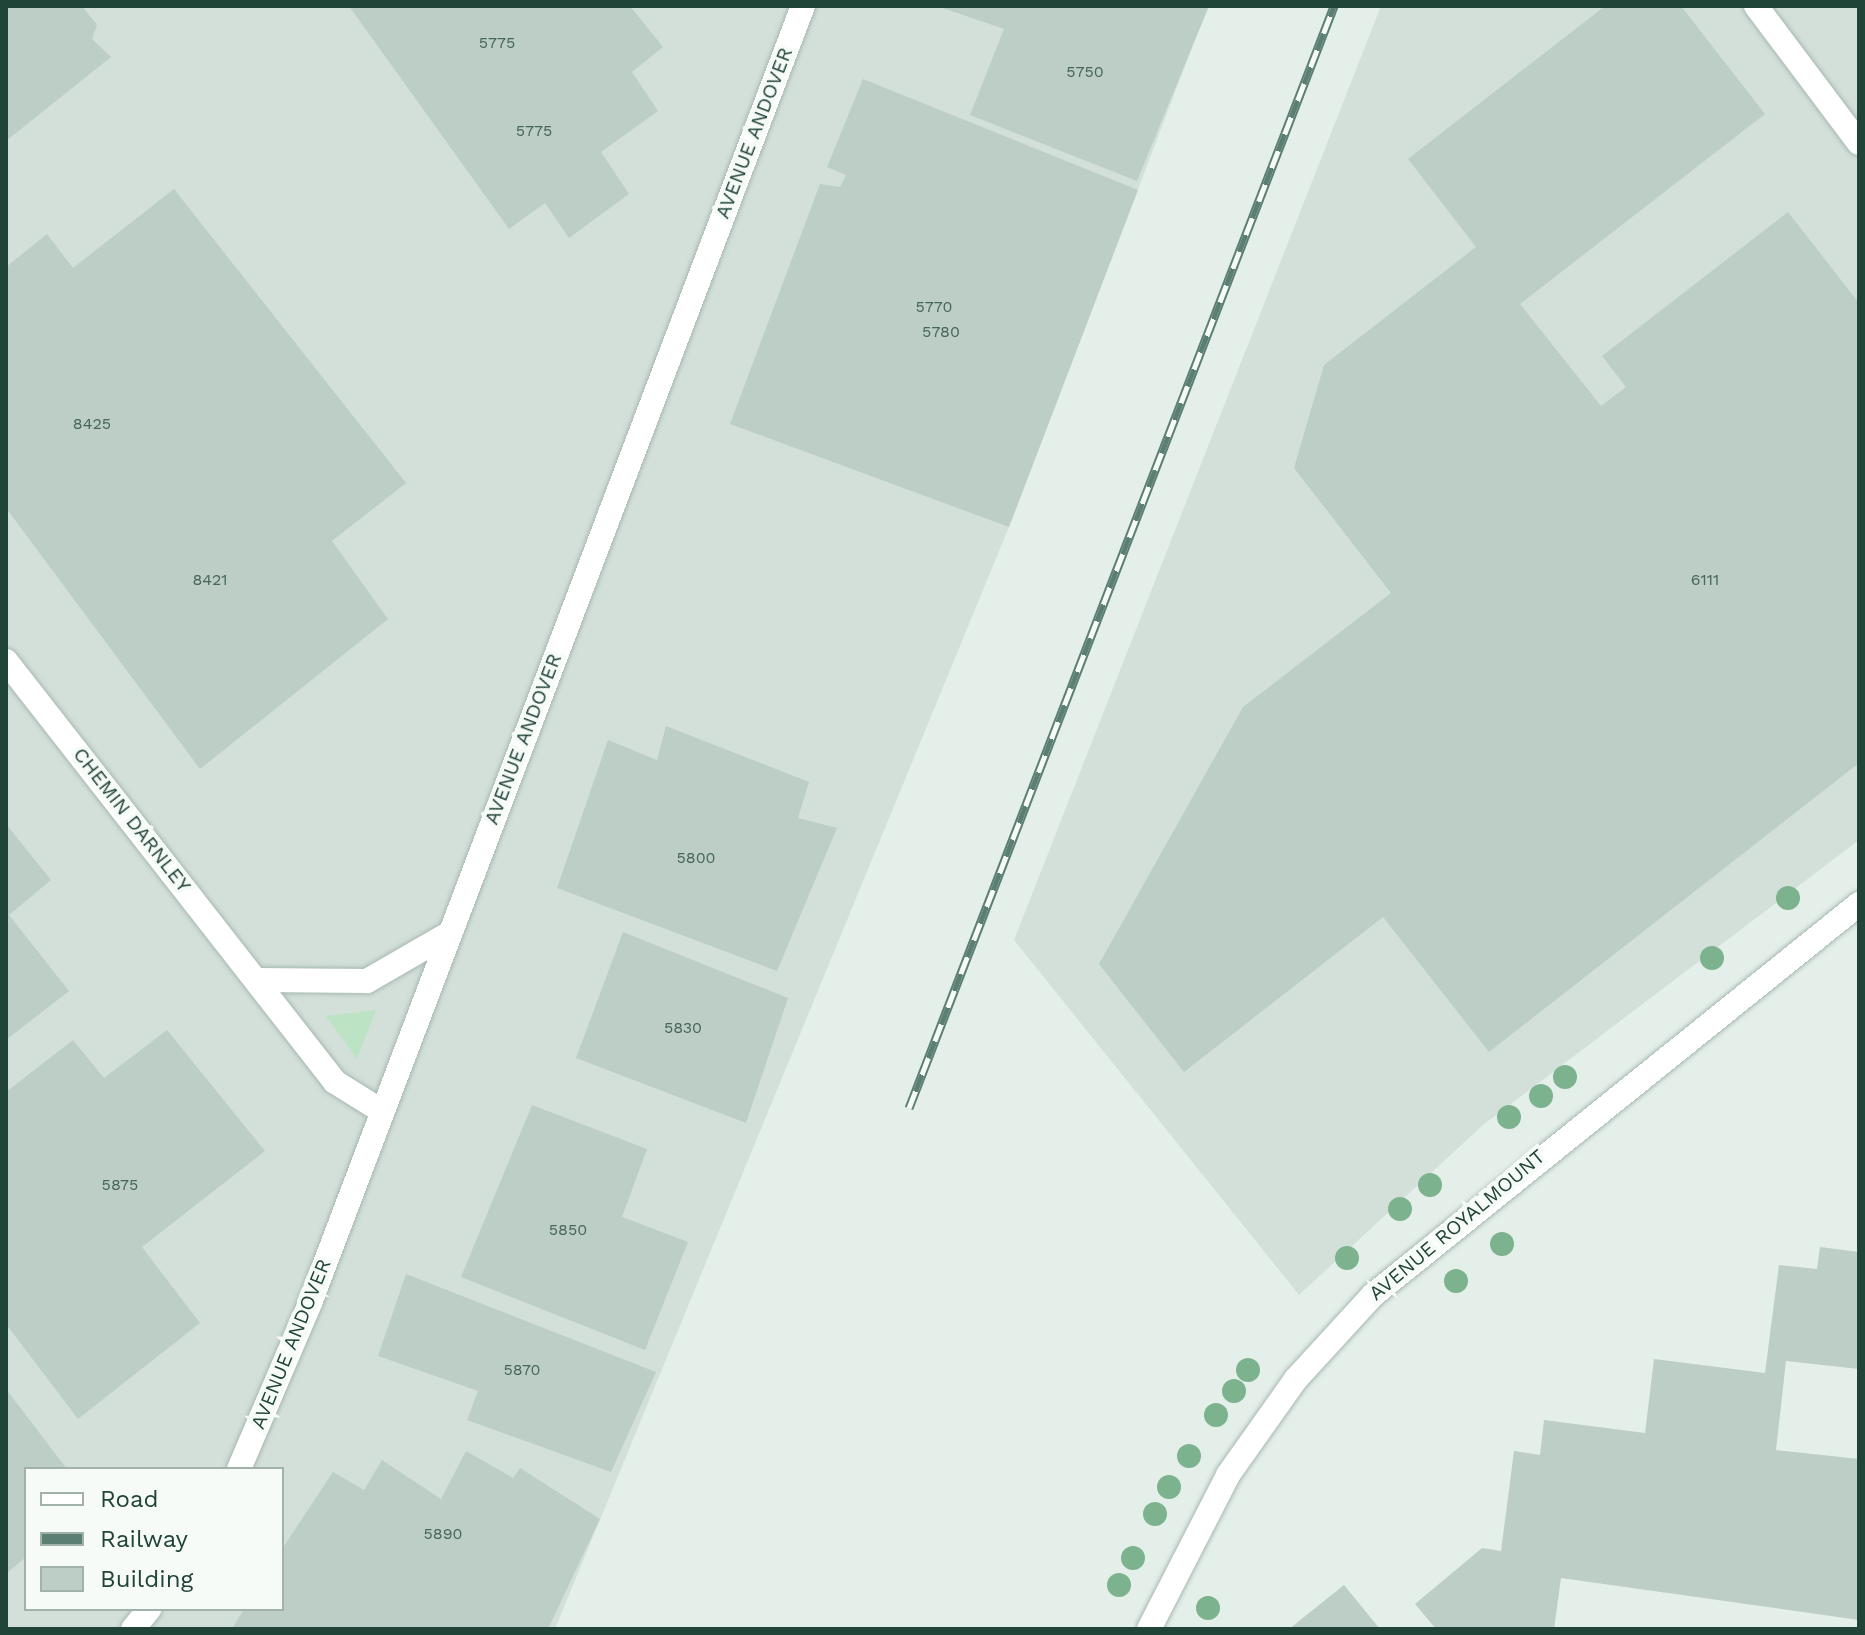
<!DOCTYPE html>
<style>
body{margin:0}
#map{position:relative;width:1865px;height:1635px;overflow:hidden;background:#e5efea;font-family:"Work Sans",sans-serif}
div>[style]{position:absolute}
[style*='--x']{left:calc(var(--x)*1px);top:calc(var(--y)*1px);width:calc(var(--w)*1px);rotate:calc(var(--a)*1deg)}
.built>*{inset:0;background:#d3e0d9}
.green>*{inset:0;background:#bce3c3}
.building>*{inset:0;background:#bccec5}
.roads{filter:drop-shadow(0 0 2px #a6b8b1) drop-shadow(0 0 2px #a6b8b1)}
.minor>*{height:24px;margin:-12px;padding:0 12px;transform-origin:12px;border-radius:12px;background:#fff}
.rail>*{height:9px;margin-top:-4.5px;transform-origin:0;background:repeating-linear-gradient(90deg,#f6fbf8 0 18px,#5c7f73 0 36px);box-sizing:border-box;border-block:2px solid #5c7f73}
.trees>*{width:24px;height:24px;margin:-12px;border-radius:50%;background:#7cb28e}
span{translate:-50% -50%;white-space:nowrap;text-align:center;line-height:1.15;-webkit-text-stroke:8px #f6fbf8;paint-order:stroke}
.number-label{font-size:16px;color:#48665b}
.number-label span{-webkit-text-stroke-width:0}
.street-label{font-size:20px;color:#214438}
.frame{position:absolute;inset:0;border:8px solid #214438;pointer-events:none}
.legend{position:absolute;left:24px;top:1467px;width:260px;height:144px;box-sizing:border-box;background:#f6fbf8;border:2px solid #a1b2ab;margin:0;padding:10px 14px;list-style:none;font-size:24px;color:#214438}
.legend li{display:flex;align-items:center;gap:16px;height:40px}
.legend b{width:40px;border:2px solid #a1b2ab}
</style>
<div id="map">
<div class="built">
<i style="clip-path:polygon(evenodd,6px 6px,1208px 6px,1009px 527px,555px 1629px,6px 1629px,6px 6px,26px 1469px,282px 1469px,282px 1609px,26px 1609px,26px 1469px)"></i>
<i style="clip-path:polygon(1381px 6px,1859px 6px,1859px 840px,1483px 1125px,1299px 1295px,1014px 940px)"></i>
</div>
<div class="green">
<i style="clip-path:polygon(376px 1010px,357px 1059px,326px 1016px)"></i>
</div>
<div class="building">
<i style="clip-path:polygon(6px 6px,82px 6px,97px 25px,92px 39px,111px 57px,6px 141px)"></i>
<i style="clip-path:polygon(349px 6px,630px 6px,663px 47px,632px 72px,658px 111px,601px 152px,629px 194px,569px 238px,545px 203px,509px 229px)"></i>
<i style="clip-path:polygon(937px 6px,1209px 6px,1137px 181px,970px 115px,1004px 29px)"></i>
<i style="clip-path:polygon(1605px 6px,1681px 6px,1765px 114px,1520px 304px,1601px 406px,1626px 387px,1602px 356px,1788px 212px,1859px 303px,1859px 763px,1489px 1052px,1383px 917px,1184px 1072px,1099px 964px,1243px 707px,1391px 593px,1294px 468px,1324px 365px,1476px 247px,1408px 159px)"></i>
<i style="clip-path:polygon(863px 79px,1138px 190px,1009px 527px,730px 424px,820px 184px,840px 187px,846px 175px,827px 167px)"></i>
<i style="clip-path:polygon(174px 189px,406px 483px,332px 541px,388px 619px,200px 769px,6px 508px,6px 267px,47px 234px,73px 268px)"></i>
<i style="clip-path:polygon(666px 726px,809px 782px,798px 818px,837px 828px,777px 971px,557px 888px,608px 740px,657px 760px)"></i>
<i style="clip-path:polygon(6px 824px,51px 880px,9px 915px,69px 991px,6px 1040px)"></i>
<i style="clip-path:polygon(623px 932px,788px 998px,746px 1123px,576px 1058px)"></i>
<i style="clip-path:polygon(167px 1030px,265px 1151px,142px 1247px,200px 1323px,78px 1419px,6px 1324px,6px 1092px,73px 1040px,104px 1078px)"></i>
<i style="clip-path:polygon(532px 1105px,647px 1149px,622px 1217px,688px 1242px,645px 1350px,461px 1277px)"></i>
<i style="clip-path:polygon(1820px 1247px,1859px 1252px,1859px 1369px,1786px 1361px,1776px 1450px,1859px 1459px,1859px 1620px,1561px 1578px,1554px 1629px,1436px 1629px,1415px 1604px,1482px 1548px,1501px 1551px,1514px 1451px,1540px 1455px,1544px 1420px,1645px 1433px,1654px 1359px,1765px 1373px,1779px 1265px,1817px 1269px)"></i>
<i style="clip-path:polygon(406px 1274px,656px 1372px,611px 1472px,467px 1420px,478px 1391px,378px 1356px)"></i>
<i style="clip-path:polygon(6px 1389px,67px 1469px,26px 1469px,26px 1557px,6px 1574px)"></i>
<i style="clip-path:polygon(466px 1451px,513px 1478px,520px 1468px,600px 1519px,548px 1629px,232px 1629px,244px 1609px,282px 1609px,282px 1549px,333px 1472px,364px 1490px,382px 1460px,441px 1499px)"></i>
<i style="clip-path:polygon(1344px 1585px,1380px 1629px,1289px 1629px)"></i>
</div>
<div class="roads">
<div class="minor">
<i style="--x:1756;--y:6;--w:171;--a:53.1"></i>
<i style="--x:6;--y:661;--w:534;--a:51.99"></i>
<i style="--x:335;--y:1082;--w:53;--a:31.9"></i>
<i style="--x:257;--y:980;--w:110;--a:0.5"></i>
<i style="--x:367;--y:981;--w:96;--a:-30"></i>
<i style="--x:239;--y:1469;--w:181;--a:-66.8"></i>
<i style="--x:310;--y:1303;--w:1388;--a:-69.19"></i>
<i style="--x:133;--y:1629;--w:26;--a:-51"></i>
<i style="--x:1149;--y:1629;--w:173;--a:-62.8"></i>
<i style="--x:1228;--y:1475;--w:118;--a:-54.7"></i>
<i style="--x:1296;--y:1379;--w:114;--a:-47.5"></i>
<i style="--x:1373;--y:1295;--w:624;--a:-38.82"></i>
</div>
</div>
<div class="rail">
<i style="--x:909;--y:1108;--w:1181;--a:-68.91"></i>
</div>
<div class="trees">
<i style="left:1788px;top:898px"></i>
<i style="left:1712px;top:958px"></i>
<i style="left:1565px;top:1077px"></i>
<i style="left:1541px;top:1096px"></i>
<i style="left:1509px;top:1117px"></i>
<i style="left:1430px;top:1185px"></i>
<i style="left:1400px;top:1209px"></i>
<i style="left:1502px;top:1244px"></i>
<i style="left:1347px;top:1258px"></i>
<i style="left:1456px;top:1281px"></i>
<i style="left:1248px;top:1370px"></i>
<i style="left:1234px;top:1391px"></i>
<i style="left:1216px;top:1415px"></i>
<i style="left:1189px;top:1456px"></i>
<i style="left:1169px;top:1487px"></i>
<i style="left:1155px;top:1514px"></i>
<i style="left:1133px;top:1558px"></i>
<i style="left:1119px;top:1585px"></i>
<i style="left:1208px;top:1608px"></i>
</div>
<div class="number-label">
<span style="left:497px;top:43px">5775</span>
<span style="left:1085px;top:72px">5750</span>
<span style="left:534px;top:131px">5775</span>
<span style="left:934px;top:307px">5770</span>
<span style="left:941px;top:332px">5780</span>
<span style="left:92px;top:424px">8425</span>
<span style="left:210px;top:580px">8421</span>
<span style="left:1705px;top:580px">6111</span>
<span style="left:696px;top:858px">5800</span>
<span style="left:683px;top:1028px">5830</span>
<span style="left:120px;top:1185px">5875</span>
<span style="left:568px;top:1230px">5850</span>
<span style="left:522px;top:1370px">5870</span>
<span style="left:443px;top:1534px">5890</span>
</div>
<div class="street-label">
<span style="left:754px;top:133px;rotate:-69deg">AVENUE ANDOVER</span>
<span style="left:523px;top:739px;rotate:-69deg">AVENUE ANDOVER</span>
<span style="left:132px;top:820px;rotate:52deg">CHEMIN DARNLEY</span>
<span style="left:1457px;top:1225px;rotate:-40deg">AVENUE ROYALMOUNT</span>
<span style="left:291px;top:1344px;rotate:-68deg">AVENUE ANDOVER</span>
</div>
<div class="frame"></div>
<ul class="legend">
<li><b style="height:10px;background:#fff"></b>Road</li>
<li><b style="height:10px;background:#5c7f73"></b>Railway</li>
<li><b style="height:22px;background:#bccec5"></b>Building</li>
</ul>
</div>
